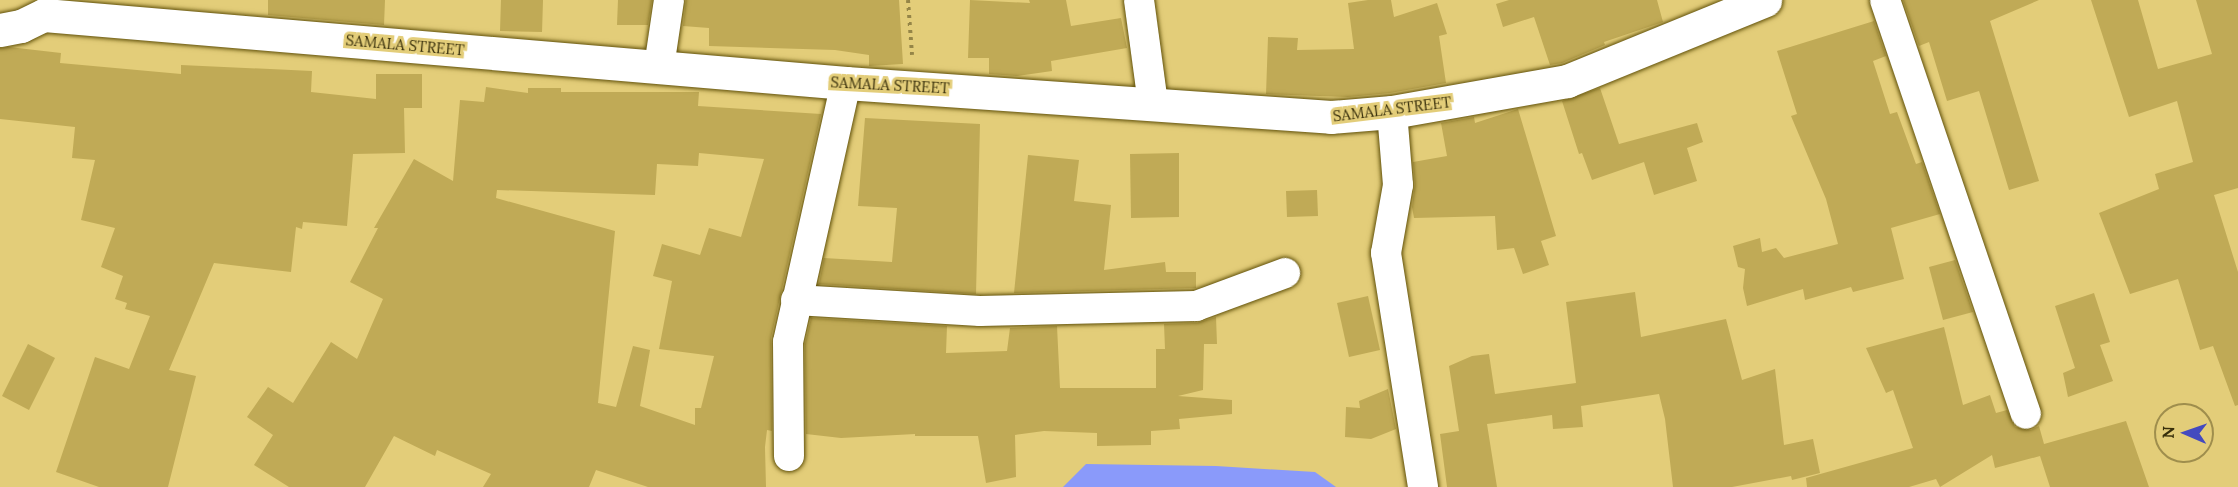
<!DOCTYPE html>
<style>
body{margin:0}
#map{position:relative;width:2238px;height:487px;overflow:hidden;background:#e3cd79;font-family:Lora,serif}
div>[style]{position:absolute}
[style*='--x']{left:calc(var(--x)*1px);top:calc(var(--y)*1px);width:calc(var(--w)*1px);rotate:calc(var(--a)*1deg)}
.water>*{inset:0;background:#8a9afa}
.building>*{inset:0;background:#c0aa56}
.path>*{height:4px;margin-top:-2px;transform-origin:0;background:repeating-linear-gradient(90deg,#958547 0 3px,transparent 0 7.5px)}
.roads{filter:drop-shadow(0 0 2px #61510a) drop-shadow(0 0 2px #61510a)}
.minor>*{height:30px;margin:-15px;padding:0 15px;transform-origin:15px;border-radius:15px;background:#fff}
.tertiary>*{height:33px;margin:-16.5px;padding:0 16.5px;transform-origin:16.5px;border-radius:16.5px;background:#fff}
span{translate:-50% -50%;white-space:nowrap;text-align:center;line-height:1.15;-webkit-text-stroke:6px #e3cd79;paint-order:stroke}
.street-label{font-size:15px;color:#382f0b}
.north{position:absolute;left:2154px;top:403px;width:60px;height:60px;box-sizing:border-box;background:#e3cd79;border:2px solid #9f8e4d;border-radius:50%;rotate:272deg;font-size:16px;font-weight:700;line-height:24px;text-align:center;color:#382f0b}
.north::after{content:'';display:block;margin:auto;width:21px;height:27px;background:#444abf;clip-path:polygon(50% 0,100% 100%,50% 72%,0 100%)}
</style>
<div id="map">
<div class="water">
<i style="clip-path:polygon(1086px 464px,1216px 466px,1315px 472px,1336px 487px,1063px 487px)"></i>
</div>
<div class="building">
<i style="clip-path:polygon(268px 0,385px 0,384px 25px,268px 15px)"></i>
<i style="clip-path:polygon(501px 0,543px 0,542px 32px,500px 31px)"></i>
<i style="clip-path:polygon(618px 0,652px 0,648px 25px,617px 25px)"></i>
<i style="clip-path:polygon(686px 0,899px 0,903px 64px,869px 66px,869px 55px,835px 50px,709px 46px,709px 28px,683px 26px)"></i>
<i style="clip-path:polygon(970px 0,1030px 3px,1029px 0,1066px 0,1071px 26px,1121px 18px,1127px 48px,1051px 61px,1052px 71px,1017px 76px,989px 74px,989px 58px,968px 58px)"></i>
<i style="clip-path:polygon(1368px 0,1391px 0,1394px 17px,1437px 3px,1447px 34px,1439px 36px,1446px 83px,1390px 93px,1348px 97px,1266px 94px,1268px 37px,1298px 38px,1297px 50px,1354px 49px,1348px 3px)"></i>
<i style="clip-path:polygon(1509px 0,1657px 0,1663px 22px,1604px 42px,1605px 45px,1562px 63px,1550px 65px,1534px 17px,1503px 27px,1496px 4px)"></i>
<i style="clip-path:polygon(1903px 0,2039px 0,1990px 21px,2039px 181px,2009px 190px,1979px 91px,1947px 101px,1929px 42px,1919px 46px)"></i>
<i style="clip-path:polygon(2091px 0,2138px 0,2158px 69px,2212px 54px,2196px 0,2238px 0,2238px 188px,2214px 195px,2238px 272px,2238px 405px,2235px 406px,2213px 346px,2200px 350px,2178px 279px,2130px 294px,2099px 213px,2159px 189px,2155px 174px,2193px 162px,2177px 101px,2129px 117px)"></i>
<i style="clip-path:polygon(1874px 21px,1886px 56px,1873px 61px,1890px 114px,1897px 112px,1916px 164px,1922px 162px,1940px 214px,1891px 228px,1904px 279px,1853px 292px,1851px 287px,1805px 300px,1803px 289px,1747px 306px,1743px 288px,1745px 269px,1738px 267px,1733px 246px,1760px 238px,1762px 252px,1776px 248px,1784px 258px,1838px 244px,1826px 199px,1791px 116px,1797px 114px,1777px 51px)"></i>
<i style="clip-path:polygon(9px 47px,61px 53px,60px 63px,181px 74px,181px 65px,312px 71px,311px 92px,376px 99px,376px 74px,422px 74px,422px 108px,404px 108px,405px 153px,353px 154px,347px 226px,303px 222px,302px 229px,296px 227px,291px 272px,214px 263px,169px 370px,196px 376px,168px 487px,99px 487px,56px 472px,95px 357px,129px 369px,150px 316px,125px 309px,127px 303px,115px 299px,123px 276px,101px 267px,115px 228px,81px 220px,95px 160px,72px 158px,75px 127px,0 119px,0 48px)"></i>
<i style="clip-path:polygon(evenodd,486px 87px,528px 93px,528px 88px,561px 88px,561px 92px,699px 92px,698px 106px,821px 114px,771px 338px,772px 431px,767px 430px,765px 447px,766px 487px,648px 487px,596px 470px,589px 487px,483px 487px,491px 474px,437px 450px,435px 456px,394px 436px,365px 487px,289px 487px,254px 465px,273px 435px,247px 417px,268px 387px,293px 403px,331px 342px,357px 359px,383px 299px,350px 282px,378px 228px,374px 228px,414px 159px,453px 181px,460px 100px,484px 102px,486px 87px,699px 153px,764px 159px,741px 237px,709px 228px,700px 255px,662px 244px,653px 276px,672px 281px,659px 349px,714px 356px,701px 408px,695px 408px,695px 425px,640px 406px,650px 350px,633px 346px,616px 407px,598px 403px,615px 231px,496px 198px,497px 190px,655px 195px,657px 164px,698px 166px,699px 153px)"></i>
<i style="clip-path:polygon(1600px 88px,1619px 144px,1697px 123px,1703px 142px,1687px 148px,1697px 181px,1654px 195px,1644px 162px,1592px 180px,1582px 153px,1579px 154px,1562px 101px)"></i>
<i style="clip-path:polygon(1518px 109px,1556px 236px,1541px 241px,1549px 265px,1523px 274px,1514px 248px,1497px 250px,1495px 216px,1414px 218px,1412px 207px,1415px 184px,1413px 162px,1447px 156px,1441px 123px,1474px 117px,1475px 123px)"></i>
<i style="clip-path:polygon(865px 118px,980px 124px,976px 294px,819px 284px,824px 258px,892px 262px,897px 208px,858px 206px)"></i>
<i style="clip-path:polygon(1179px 153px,1179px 217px,1131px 218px,1130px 154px)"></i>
<i style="clip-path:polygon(1028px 155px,1079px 160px,1074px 201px,1111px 205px,1104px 270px,1165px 262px,1166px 272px,1196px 272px,1196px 288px,1014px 293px)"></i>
<i style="clip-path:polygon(1317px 190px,1318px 216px,1287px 217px,1286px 191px)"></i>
<i style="clip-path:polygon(1955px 260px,1973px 312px,1943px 320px,1929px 267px)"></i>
<i style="clip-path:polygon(1635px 292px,1641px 337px,1726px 319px,1742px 380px,1775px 369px,1784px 445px,1813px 439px,1820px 473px,1792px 480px,1791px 476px,1732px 487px,1673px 487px,1665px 419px,1659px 394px,1581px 406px,1583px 427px,1553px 429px,1552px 415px,1487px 424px,1497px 487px,1447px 487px,1440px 434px,1459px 431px,1449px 366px,1472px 356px,1489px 354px,1495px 394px,1576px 383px,1566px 302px)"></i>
<i style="clip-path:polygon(2094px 293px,2110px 342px,2100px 345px,2113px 381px,2068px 397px,2063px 373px,2075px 368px,2055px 306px)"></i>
<i style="clip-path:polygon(1368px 296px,1380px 350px,1349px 357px,1337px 303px)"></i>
<i style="clip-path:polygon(1216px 317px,1217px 344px,1204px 344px,1203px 390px,1178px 396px,1232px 400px,1232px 414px,1179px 419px,1180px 429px,1151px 431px,1151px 445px,1097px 446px,1097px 433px,1044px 431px,1015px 435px,1016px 477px,986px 483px,978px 436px,915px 436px,915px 434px,841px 438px,806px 434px,805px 344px,811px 318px,947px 326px,946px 353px,1007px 351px,1010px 328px,1057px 326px,1060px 388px,1156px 388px,1156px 349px,1165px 349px,1164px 324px,1197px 323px)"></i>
<i style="clip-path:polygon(1944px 327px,1963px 405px,1990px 395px,1996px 413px,2007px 410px,2015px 427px,2031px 430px,2039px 426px,2044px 444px,2126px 421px,2149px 487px,2050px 487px,2040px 456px,1995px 468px,1992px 455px,1940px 487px,1936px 479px,1909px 487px,1807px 487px,1806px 478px,1913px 448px,1893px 390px,1886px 393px,1866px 348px)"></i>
<i style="clip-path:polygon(28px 344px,55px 358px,29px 410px,2px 396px)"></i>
<i style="clip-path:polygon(1388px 389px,1396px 429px,1371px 439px,1345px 437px,1346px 407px,1360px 408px,1359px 401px)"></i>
</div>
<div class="path">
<i style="--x:908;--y:0;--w:55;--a:85.8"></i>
</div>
<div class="roads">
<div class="minor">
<i style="--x:1139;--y:0;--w:105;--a:82.3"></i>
<i style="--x:1885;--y:0;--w:437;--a:71.2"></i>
<i style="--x:659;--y:67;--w:68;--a:-81.5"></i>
<i style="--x:1392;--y:112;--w:73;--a:85.3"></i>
<i style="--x:1398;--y:185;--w:69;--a:100"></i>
<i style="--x:1386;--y:253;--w:237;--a:81"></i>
<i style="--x:796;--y:300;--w:184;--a:3.4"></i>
<i style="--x:980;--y:311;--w:216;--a:-1.3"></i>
<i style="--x:1196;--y:306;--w:95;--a:-20.3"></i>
<i style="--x:789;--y:456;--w:114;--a:-90.5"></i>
<i style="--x:788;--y:342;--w:265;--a:-77.4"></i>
</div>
<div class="tertiary">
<i style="--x:0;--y:30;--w:21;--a:-11"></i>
<i style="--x:21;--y:26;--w:25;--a:-26"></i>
<i style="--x:44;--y:15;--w:805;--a:4.85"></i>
<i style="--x:846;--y:83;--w:486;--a:4"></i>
<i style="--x:1331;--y:117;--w:61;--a:-4.7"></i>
<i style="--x:1392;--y:112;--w:178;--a:-10"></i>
<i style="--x:1567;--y:81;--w:214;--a:-22.2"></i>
</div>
</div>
<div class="street-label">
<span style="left:405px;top:45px;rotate:5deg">SAMALA STREET</span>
<span style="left:890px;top:85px;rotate:3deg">SAMALA STREET</span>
<span style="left:1392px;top:109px;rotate:-7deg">SAMALA STREET</span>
</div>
<div class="north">N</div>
</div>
